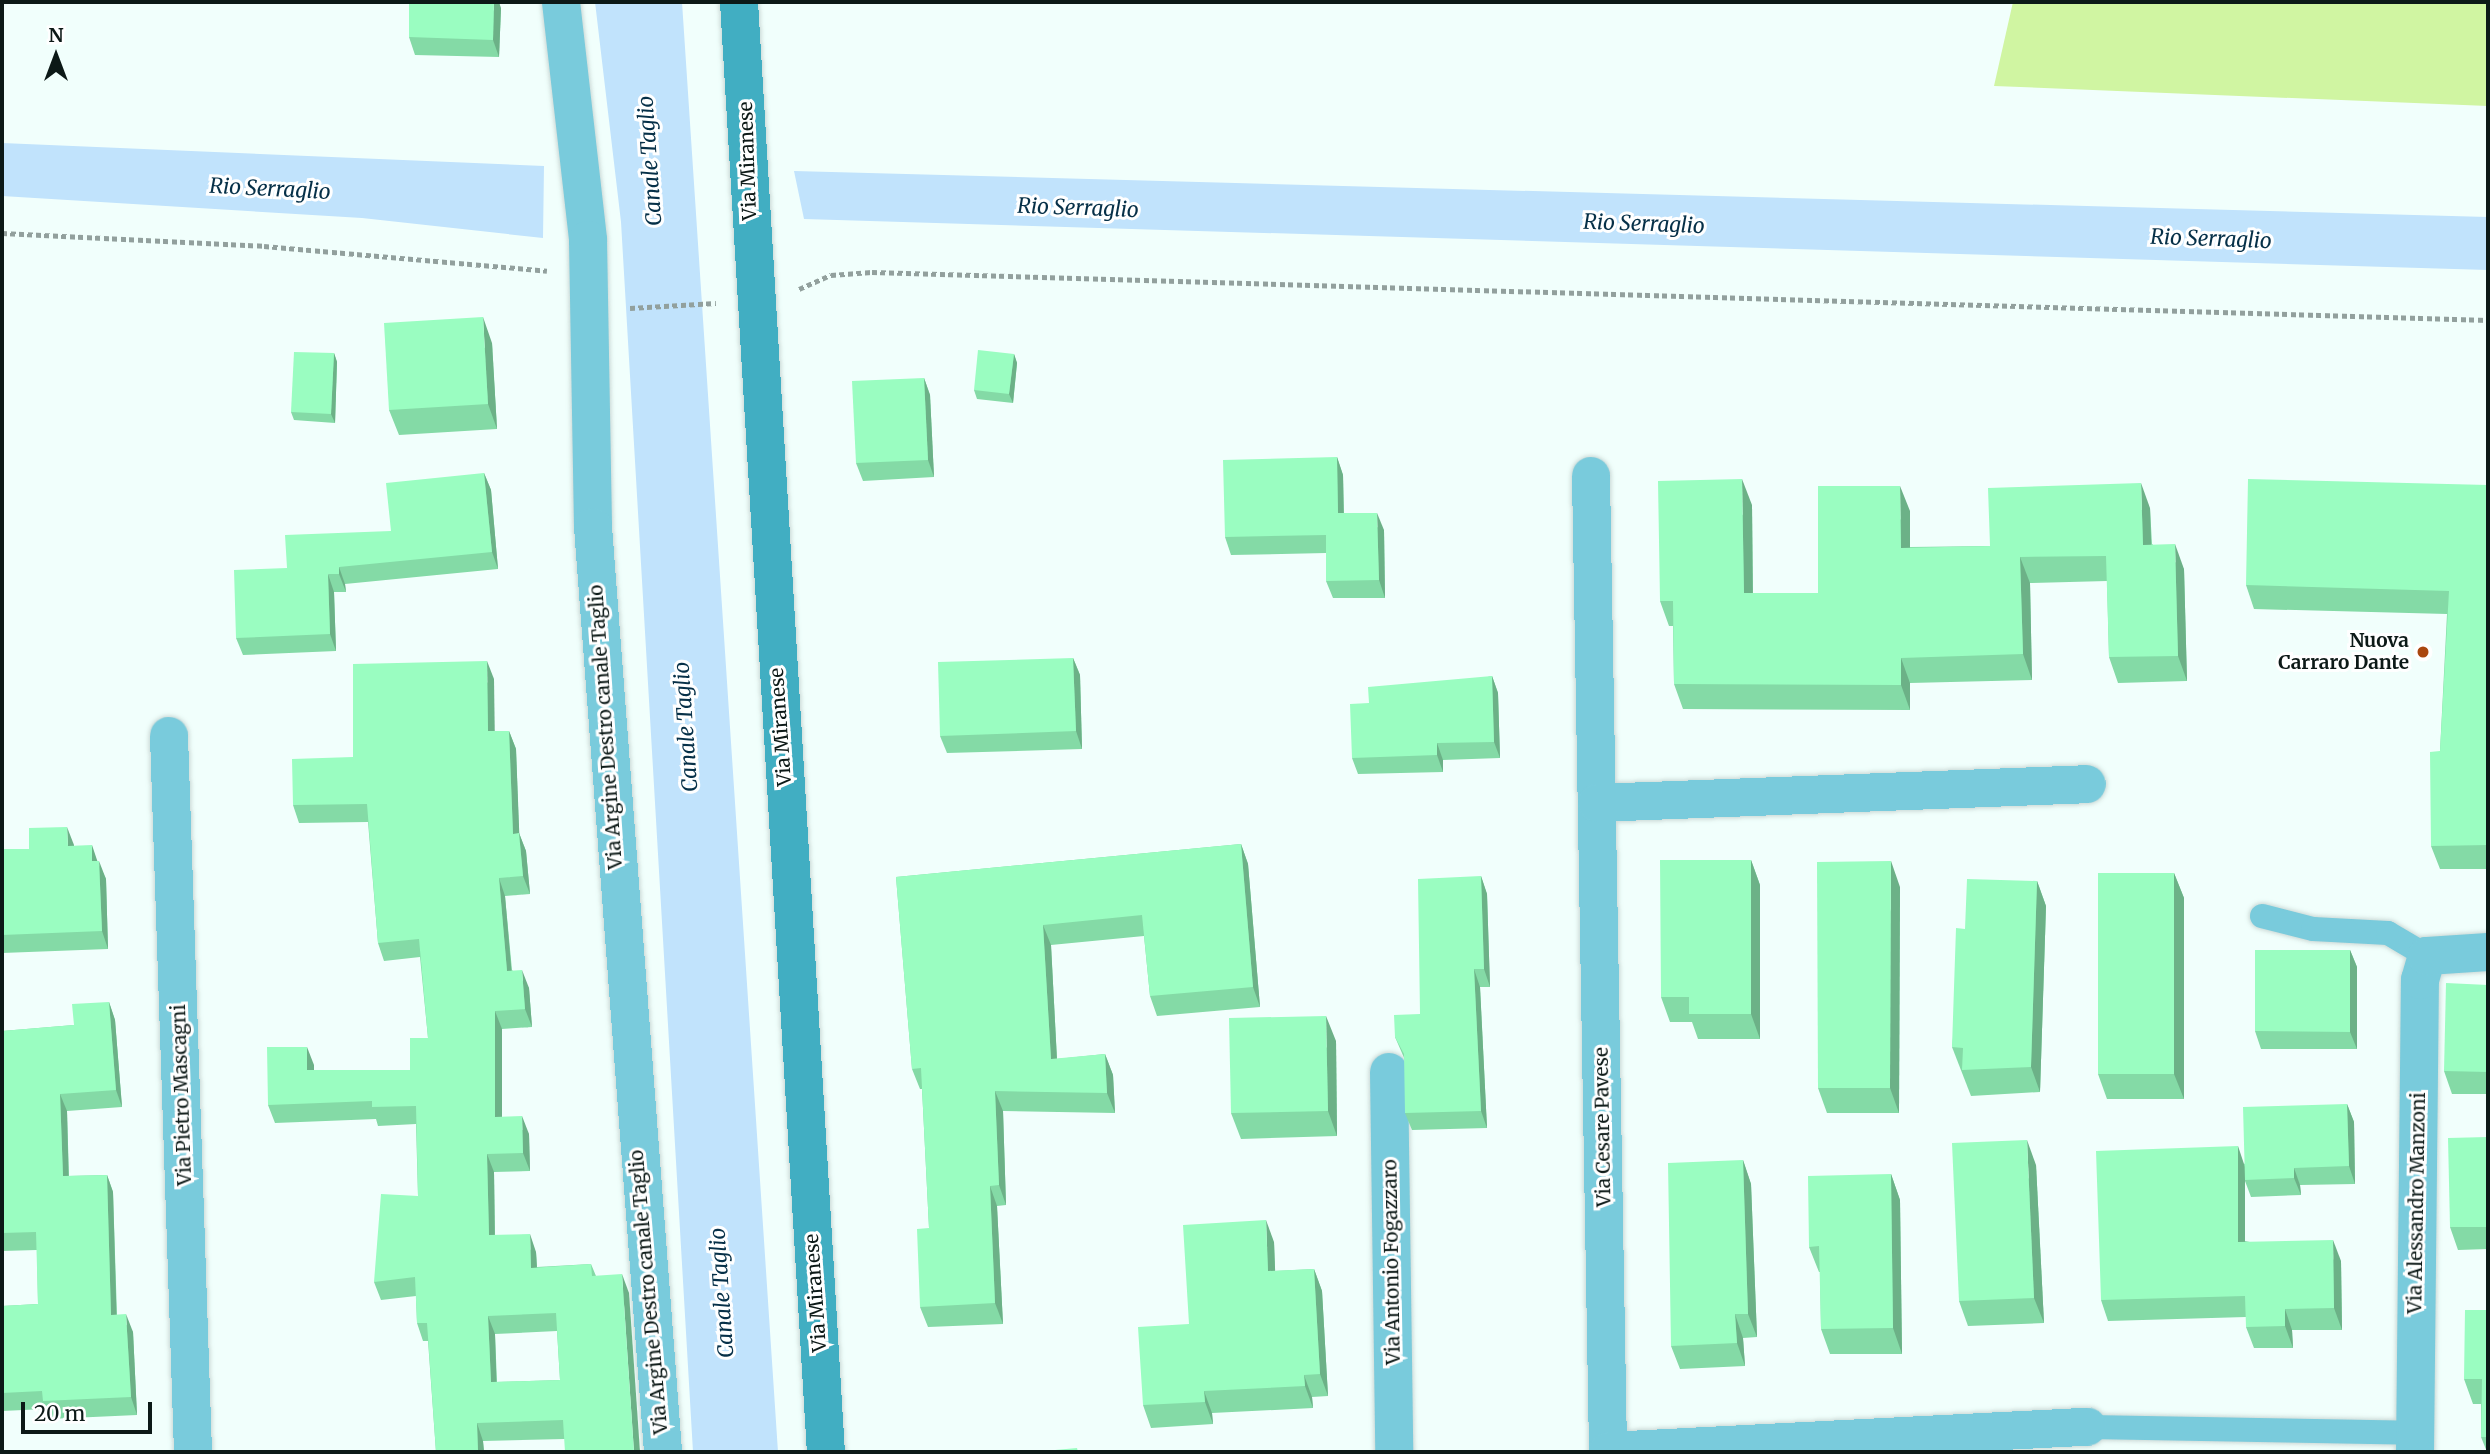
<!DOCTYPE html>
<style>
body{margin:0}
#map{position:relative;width:2490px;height:1454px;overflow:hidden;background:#f1fffc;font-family:Merriweather,serif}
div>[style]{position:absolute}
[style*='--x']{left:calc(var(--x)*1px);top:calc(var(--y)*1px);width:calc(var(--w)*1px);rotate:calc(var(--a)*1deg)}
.green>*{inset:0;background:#d0f5a2}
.water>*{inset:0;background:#c1e3fc}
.path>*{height:4.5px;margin-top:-2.25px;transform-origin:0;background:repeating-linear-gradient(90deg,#92a09d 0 5px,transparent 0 8.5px)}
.roads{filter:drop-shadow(0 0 2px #ccdad7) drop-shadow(0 0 2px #ccdad7)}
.lane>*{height:24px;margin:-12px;padding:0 12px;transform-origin:12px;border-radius:12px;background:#79cbdc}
.street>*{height:38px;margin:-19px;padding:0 19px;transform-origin:19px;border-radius:19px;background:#79cbdc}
.secondary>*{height:38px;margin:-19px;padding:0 19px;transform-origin:19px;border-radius:19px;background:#41aec2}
.wall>*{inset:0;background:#84daa6}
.shaded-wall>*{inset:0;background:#6cb187}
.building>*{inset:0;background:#9afdc1}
.dots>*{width:19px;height:19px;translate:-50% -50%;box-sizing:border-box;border:4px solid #fff;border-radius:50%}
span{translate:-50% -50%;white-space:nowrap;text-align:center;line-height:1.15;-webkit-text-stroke:6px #fff;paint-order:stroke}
.street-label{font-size:19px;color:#0c1917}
.poi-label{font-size:19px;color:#0c1917;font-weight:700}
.right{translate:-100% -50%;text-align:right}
.water-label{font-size:21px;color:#063048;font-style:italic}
.frame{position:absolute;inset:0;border:4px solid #0c1917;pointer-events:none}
.north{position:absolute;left:21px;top:21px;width:70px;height:70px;-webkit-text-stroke:5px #fff;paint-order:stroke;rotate:0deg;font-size:19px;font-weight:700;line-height:28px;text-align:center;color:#0c1917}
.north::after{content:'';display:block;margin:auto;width:24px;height:32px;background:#0c1917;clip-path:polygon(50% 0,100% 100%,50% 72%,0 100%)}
.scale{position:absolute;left:21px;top:1402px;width:131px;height:32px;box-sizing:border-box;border:4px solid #0c1917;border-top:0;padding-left:9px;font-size:21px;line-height:24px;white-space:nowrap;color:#0c1917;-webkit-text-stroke:5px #fff;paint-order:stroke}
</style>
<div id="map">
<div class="green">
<i style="clip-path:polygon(2013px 2px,2488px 2px,2488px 106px,1994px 86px)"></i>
</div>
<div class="water">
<i style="clip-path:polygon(595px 2px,682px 2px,778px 1452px,693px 1452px,621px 222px)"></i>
<i style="clip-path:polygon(2px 143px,544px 166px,543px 238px,362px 218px,2px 196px)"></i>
<i style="clip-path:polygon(794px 171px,2488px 217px,2488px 270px,804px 219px)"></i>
</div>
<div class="path">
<i style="--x:2;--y:233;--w:262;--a:2.8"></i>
<i style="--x:264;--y:246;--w:284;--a:5"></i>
<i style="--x:799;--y:289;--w:35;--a:-24"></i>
<i style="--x:831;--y:275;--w:41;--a:-4.2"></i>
<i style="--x:872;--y:272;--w:1617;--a:1.7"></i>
<i style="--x:630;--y:308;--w:86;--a:-3.3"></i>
</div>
<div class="roads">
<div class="lane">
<i style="--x:2262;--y:916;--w:53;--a:14.3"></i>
<i style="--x:2313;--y:929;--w:75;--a:3.1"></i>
<i style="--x:2388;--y:933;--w:45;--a:30.5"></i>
<i style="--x:2087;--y:1427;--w:328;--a:1"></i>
</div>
<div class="street">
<i style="--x:561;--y:2;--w:240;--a:83.5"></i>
<i style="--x:588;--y:240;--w:287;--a:89"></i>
<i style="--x:593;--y:527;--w:928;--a:85.67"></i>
<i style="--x:1591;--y:476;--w:976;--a:89"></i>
<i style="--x:169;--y:736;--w:716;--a:88.08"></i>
<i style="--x:1597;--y:803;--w:490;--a:-2.2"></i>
<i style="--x:1389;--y:1072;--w:380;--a:89.2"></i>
<i style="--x:1608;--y:1451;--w:480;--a:-2.9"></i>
<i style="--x:2415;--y:1452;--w:472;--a:-89.4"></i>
<i style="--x:2420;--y:980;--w:25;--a:-74"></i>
<i style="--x:2427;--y:956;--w:61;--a:-3.8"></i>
</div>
<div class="secondary">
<i style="--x:739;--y:2;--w:1453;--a:86.57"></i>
</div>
</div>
<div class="wall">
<i style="clip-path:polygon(501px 8px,499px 57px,415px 55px,409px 37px)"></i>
<i style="clip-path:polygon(492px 343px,497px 429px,399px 435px,389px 410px)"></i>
<i style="clip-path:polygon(334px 353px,337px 362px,335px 423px,294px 420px,291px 412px)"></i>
<i style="clip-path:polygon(1014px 354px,1017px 363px,1013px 403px,977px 399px,974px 390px)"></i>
<i style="clip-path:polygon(924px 378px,930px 395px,934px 477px,863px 481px,856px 463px)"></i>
<i style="clip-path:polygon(1337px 457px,1343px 475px,1344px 513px,1384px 530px,1385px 598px,1333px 598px,1326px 581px,1326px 553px,1231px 555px,1225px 537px)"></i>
<i style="clip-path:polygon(484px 473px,491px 490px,498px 569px,345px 584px,346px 592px,334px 592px,336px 651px,243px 655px,236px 638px,391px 531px)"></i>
<i style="clip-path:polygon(2488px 485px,2488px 869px,2440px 869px,2431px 846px,2440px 751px,2447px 614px,2254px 609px,2246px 585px)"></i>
<i style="clip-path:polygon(1752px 505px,1753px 593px,1818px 593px,1910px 511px,1910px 547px,1990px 546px,2150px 508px,2152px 544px,2184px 569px,2187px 681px,2118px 683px,2109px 657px,2107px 581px,2030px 583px,2032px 680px,1910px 683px,1910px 710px,1683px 709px,1674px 684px,1673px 626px,1669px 626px,1660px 601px)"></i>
<i style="clip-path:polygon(1073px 658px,1080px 675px,1082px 749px,947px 753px,940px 736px)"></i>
<i style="clip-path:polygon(1492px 676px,1498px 693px,1500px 758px,1443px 760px,1443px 772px,1358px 774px,1352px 758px,1369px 703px)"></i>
<i style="clip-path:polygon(evenodd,494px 679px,494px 731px,509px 731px,516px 749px,519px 833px,526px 851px,530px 894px,505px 896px,512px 970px,529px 988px,532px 1027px,502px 1029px,502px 1117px,529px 1134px,530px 1171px,494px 1172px,495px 1235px,536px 1252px,537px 1267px,591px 1264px,596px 1276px,629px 1293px,565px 1439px,483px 1441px,484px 1452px,436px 1452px,428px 1341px,423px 1341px,417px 1323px,416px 1296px,381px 1300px,374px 1282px,418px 1196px,416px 1124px,378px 1126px,376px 1119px,275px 1123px,268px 1105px,314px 1065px,314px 1070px,410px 1070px,428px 1038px,420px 957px,384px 961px,378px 943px,368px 822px,299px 823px,293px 805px,353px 757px,494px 679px,557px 1331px,560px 1380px,497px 1382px,495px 1334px,557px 1331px)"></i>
<i style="clip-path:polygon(1241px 844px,1248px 864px,1260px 1007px,1157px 1016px,1150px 996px,1144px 936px,1051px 945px,1057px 1059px,1105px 1054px,1113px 1075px,1115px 1113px,1003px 1111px,1006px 1205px,997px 1206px,1003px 1324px,928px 1327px,920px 1307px,929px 1228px,922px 1089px,920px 1089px,912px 1069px,896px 877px)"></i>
<i style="clip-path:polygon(74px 846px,97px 861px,106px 879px,108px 949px,2px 953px,2px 849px,29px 849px)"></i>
<i style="clip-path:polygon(1751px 860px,1760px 885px,1760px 1039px,1698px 1039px,1692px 1022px,1670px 1022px,1661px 997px)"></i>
<i style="clip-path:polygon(2174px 873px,2184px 898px,2184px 1099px,2107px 1099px,2098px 1074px)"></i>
<i style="clip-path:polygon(1481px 876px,1487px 894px,1490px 987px,1480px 987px,1487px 1128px,1412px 1130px,1405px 1113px,1405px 1060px,1395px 1037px,1420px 1014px)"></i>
<i style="clip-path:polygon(2037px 881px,2046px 906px,2040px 1092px,1971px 1096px,1952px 1047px,1965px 929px)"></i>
<i style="clip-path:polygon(1900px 887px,1899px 1113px,1827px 1113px,1818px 1088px)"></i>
<i style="clip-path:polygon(2350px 950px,2357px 967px,2357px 1049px,2261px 1049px,2255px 1031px)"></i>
<i style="clip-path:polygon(2488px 985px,2488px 1094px,2452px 1094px,2444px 1071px)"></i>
<i style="clip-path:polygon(109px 1002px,115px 1020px,122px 1107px,67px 1111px,69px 1176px,107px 1175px,113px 1192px,117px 1315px,133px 1332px,137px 1415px,49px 1419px,45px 1409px,2px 1411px,2px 1306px,38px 1304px,37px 1250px,2px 1251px,2px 1031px,74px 1025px)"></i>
<i style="clip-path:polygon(1336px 1041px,1337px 1136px,1241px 1139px,1231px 1113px)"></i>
<i style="clip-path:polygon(2347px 1104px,2354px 1122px,2355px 1184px,2300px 1185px,2301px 1195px,2251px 1197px,2245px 1181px,2245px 1241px,2341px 1261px,2342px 1330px,2292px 1330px,2293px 1348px,2254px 1348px,2246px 1327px,2246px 1317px,2108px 1321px,2101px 1300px,2244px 1164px)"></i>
<i style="clip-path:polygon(2488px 1137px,2488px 1249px,2458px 1250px,2450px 1227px)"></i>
<i style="clip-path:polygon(1743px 1160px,1751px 1184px,1757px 1337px,1743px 1338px,1745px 1366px,1680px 1369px,1671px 1346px)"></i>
<i style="clip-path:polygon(2036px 1165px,2044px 1323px,1968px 1326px,1959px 1301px)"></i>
<i style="clip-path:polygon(1891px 1174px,1900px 1200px,1902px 1354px,1830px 1354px,1821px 1329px,1820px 1272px,1819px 1272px,1809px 1247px)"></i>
<i style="clip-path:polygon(1274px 1242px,1275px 1271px,1314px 1269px,1322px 1291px,1328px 1396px,1312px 1397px,1313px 1408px,1212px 1413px,1213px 1424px,1151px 1428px,1143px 1405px,1189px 1324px)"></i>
<i style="clip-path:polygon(2488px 1310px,2488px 1452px,2487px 1452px,2481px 1437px,2481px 1404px,2473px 1404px,2464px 1379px)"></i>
</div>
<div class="shaded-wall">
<i style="clip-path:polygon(494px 2px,499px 2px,501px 8px,499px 57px,493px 40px)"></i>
<i style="clip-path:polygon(483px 317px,492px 343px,497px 429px,488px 404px)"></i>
<i style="clip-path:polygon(334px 353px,337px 362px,335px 423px,331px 414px)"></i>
<i style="clip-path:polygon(1014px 354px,1017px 363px,1013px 403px,1009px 394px)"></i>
<i style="clip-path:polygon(924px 378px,930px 395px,934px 477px,928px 460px)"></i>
<i style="clip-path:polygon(1337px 457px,1343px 475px,1344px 530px,1338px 513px)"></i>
<i style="clip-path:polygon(484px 473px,491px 490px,498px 569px,492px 552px)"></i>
<i style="clip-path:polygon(1742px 479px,1752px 505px,1753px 619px,1744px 593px)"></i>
<i style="clip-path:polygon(2141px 483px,2150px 508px,2152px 570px,2143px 545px)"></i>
<i style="clip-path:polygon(1900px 486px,1910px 511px,1910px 573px,1901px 548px)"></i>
<i style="clip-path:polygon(1377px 513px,1384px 530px,1385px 598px,1379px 580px)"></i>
<i style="clip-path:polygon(2175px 544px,2184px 569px,2187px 681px,2178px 656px)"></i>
<i style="clip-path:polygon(2020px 557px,2030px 583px,2032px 680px,2023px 654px)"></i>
<i style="clip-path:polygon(339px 567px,345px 584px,346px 592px,339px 574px)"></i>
<i style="clip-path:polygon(328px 574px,334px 592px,336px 651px,330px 634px)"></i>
<i style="clip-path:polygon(1073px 658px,1080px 675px,1082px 749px,1076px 731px)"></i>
<i style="clip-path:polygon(1901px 658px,1910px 683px,1910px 710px,1901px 685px)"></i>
<i style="clip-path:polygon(487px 661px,494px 679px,495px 749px,488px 731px)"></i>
<i style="clip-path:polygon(1492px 676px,1498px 693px,1500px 758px,1494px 742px)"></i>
<i style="clip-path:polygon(509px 731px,516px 749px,520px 852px,513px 834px)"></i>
<i style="clip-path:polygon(1437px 743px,1443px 760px,1443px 772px,1437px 755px)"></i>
<i style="clip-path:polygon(67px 827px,74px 845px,74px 863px,68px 846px)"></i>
<i style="clip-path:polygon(519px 833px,526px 851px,530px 894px,523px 876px)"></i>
<i style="clip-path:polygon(1241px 844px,1248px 864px,1260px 1007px,1253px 987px)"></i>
<i style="clip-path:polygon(92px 845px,98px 863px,92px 861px)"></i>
<i style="clip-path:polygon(1751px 860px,1760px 885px,1760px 1039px,1751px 1014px)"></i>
<i style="clip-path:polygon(99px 861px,106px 879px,108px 949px,102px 931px)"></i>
<i style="clip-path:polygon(1891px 861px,1900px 887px,1899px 1113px,1890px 1088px)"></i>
<i style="clip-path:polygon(2174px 873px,2184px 898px,2184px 1099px,2174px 1074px)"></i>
<i style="clip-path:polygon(1481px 876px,1487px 894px,1490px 987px,1484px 969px)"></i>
<i style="clip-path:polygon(499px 878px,505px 896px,513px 989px,507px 971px)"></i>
<i style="clip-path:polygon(2037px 881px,2046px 906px,2040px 1092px,2031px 1067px)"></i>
<i style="clip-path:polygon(1043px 925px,1051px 945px,1058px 1080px,1051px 1059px)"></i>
<i style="clip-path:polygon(2350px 950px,2357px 967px,2357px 1049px,2350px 1032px)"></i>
<i style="clip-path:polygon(1474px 969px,1480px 987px,1487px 1128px,1481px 1111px)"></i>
<i style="clip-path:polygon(522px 970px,529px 988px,532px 1027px,525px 1009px)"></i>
<i style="clip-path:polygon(109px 1002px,115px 1020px,122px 1107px,116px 1090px)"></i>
<i style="clip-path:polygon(495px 1011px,502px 1029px,502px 1135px,495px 1117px)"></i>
<i style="clip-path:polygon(1326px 1016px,1336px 1041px,1337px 1136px,1328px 1111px)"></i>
<i style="clip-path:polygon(307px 1047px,314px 1065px,314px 1088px,307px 1070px)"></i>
<i style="clip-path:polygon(1105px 1054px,1113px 1075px,1115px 1113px,1107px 1093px)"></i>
<i style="clip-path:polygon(995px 1091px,1003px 1111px,1006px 1205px,999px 1185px)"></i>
<i style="clip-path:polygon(60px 1094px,67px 1111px,69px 1194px,63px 1176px)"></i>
<i style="clip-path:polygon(2347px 1104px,2354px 1122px,2355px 1184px,2349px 1166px)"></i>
<i style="clip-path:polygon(522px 1116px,529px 1134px,530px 1171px,523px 1153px)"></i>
<i style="clip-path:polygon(2027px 1140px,2036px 1165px,2044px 1323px,2034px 1298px)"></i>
<i style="clip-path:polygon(2238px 1146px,2245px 1167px,2245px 1263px,2238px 1242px)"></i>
<i style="clip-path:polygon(487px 1154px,494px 1172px,495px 1253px,489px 1235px)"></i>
<i style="clip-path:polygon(1743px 1160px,1751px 1184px,1757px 1337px,1748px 1314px)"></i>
<i style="clip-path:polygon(2294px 1168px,2300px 1185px,2301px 1195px,2294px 1178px)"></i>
<i style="clip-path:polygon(1891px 1174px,1900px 1200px,1902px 1354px,1893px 1328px)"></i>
<i style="clip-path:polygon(107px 1175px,113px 1192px,117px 1333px,111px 1315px)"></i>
<i style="clip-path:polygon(990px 1186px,997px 1206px,1003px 1324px,995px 1303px)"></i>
<i style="clip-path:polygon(1266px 1220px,1274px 1242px,1276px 1293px,1268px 1271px)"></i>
<i style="clip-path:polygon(530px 1234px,536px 1252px,538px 1286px,531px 1268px)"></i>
<i style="clip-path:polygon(2333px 1240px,2341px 1261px,2342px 1330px,2334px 1308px)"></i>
<i style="clip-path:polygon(1314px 1269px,1322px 1291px,1328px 1396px,1320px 1374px)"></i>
<i style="clip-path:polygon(622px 1274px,629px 1293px,640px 1452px,634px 1452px)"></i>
<i style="clip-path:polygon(2285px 1309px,2292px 1330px,2293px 1348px,2285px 1326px)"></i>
<i style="clip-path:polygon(126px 1314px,133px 1332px,137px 1415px,131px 1397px)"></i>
<i style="clip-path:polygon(1735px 1314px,1743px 1338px,1745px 1366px,1737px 1343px)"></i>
<i style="clip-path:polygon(488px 1316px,495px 1334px,497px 1400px,491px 1382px)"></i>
<i style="clip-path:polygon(1304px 1375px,1312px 1397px,1313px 1408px,1305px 1386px)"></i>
<i style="clip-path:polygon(1204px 1391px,1212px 1413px,1213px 1424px,1205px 1402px)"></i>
<i style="clip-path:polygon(477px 1423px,483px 1441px,484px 1452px,478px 1452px)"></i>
</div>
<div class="building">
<i style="clip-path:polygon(409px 2px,494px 2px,493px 40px,409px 37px)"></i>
<i style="clip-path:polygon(483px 317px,488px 404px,389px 410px,384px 323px)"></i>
<i style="clip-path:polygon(978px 350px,1014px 354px,1009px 394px,974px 390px)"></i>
<i style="clip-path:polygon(294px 352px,334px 353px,331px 414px,291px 412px)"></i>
<i style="clip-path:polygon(924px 378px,928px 460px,856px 463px,852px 381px)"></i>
<i style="clip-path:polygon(1337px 457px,1338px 513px,1377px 513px,1379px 580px,1326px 581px,1326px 535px,1225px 537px,1223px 460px)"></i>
<i style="clip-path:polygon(484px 473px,492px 552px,339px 567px,339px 574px,328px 574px,330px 634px,236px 638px,234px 570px,287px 568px,285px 535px,391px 531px,386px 483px)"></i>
<i style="clip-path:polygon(1742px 479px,1744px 593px,1818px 593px,1818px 486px,1900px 486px,1901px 548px,1990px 546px,1988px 488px,2141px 483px,2143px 545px,2175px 544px,2178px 656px,2109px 657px,2106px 556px,2020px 557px,2023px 654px,1901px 658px,1901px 685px,1674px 684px,1673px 601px,1660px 601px,1658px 481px)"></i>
<i style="clip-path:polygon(2248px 479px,2488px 485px,2488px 845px,2431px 846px,2430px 752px,2440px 751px,2449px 591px,2246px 585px)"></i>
<i style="clip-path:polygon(1073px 658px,1076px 731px,940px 736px,938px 662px)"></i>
<i style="clip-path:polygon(evenodd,487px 661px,488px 731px,509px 731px,513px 834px,519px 833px,523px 876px,499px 878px,507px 971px,522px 970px,525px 1009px,495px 1011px,495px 1117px,522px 1116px,523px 1153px,487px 1154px,489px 1235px,530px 1234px,531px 1268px,591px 1264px,592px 1276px,622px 1274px,634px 1452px,565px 1452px,563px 1420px,477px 1423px,478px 1452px,436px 1452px,427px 1323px,417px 1323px,415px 1277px,374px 1282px,381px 1194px,418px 1196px,416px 1106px,372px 1107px,372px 1101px,268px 1105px,267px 1047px,307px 1047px,307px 1070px,410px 1070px,410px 1038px,428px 1038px,419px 939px,378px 943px,367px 804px,293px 805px,292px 759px,353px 757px,353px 664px,487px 661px,556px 1313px,560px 1380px,491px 1382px,488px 1316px,556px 1313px)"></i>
<i style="clip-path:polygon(1492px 676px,1494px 742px,1437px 743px,1437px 755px,1352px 758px,1350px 704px,1369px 703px,1368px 687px)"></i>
<i style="clip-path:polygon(67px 827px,68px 846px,92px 845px,92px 861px,99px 861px,102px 931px,2px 935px,2px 849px,29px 849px,29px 828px)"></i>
<i style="clip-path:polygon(1241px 844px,1253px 987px,1150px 996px,1142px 915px,1043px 925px,1051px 1059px,1105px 1054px,1107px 1093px,995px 1091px,999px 1185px,990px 1186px,995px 1303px,920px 1307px,917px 1229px,929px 1228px,921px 1068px,912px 1069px,896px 877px)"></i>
<i style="clip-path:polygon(1660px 860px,1751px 860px,1751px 1014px,1689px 1014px,1689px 997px,1661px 997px)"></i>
<i style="clip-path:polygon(1891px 861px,1890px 1088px,1818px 1088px,1817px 862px)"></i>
<i style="clip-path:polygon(2098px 873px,2174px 873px,2174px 1074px,2098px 1074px)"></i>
<i style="clip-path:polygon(1481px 876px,1484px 969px,1474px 969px,1481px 1111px,1405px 1113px,1404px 1054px,1395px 1037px,1394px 1015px,1420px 1014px,1418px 879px)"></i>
<i style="clip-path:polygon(1967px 879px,2037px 881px,2031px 1067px,1962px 1070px,1963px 1048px,1952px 1047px,1956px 928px,1965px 929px)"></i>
<i style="clip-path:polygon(2255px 950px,2350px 950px,2350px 1032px,2255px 1031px)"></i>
<i style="clip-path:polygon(2446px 983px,2488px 985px,2488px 1072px,2444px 1071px)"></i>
<i style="clip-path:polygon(109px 1002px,116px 1090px,60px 1094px,63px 1176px,107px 1175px,111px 1315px,126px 1314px,131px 1397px,43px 1401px,42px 1391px,2px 1393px,2px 1306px,38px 1304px,36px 1232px,2px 1233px,2px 1031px,74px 1025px,72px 1004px)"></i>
<i style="clip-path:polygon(1326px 1016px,1328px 1111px,1231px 1113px,1229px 1018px)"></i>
<i style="clip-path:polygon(2347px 1104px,2349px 1166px,2294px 1168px,2294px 1178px,2245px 1180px,2243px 1107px)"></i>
<i style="clip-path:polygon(2488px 1137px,2488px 1227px,2450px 1227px,2448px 1138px)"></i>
<i style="clip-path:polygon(2027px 1140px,2034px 1298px,1959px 1301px,1952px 1143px)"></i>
<i style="clip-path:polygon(2238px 1146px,2238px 1242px,2333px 1240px,2334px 1308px,2285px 1309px,2285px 1326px,2246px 1327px,2245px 1296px,2101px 1300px,2096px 1151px)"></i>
<i style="clip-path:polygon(1743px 1160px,1748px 1314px,1735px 1314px,1737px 1343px,1671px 1346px,1668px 1163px)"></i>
<i style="clip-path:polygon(1891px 1174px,1893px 1328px,1821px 1329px,1819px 1246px,1809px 1247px,1808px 1176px)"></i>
<i style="clip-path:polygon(1266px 1220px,1268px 1271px,1314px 1269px,1320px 1374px,1304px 1375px,1305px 1386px,1204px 1391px,1205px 1402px,1143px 1405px,1138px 1327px,1189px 1324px,1183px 1225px)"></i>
<i style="clip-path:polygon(2465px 1310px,2488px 1310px,2488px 1437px,2481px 1437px,2482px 1379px,2464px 1379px)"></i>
<i style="clip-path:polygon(1077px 1448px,1078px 1452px,1033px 1452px)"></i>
</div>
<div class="dots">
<i style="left:2423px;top:652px;background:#aa470f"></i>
</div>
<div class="street-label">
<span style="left:748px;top:161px;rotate:-92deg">Via Miranese</span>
<span style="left:606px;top:727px;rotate:-94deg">Via Argine Destro canale Taglio</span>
<span style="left:781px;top:727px;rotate:-94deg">Via Miranese</span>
<span style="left:182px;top:1095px;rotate:-92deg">Via Pietro Mascagni</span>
<span style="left:1603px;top:1127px;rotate:-91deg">Via Cesare Pavese</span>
<span style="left:2417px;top:1203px;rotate:-89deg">Via Alessandro Manzoni</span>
<span style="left:1392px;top:1262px;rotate:-91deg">Via Antonio Fogazzaro</span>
<span style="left:649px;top:1292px;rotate:-95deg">Via Argine Destro canale Taglio</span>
<span style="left:816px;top:1293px;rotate:-94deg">Via Miranese</span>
</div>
<div class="poi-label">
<span class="right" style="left:2409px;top:652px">Nuova<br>Carraro Dante</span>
</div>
<div class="water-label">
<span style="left:650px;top:161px;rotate:-94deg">Canale Taglio</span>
<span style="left:270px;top:189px;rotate:3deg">Rio Serraglio</span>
<span style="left:1078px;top:208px;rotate:2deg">Rio Serraglio</span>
<span style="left:1644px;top:224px;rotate:2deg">Rio Serraglio</span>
<span style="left:2211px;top:239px;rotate:2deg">Rio Serraglio</span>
<span style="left:686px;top:727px;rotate:-94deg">Canale Taglio</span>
<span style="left:722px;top:1293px;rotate:-94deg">Canale Taglio</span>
</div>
<div class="frame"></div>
<div class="north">N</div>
<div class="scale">20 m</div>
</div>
